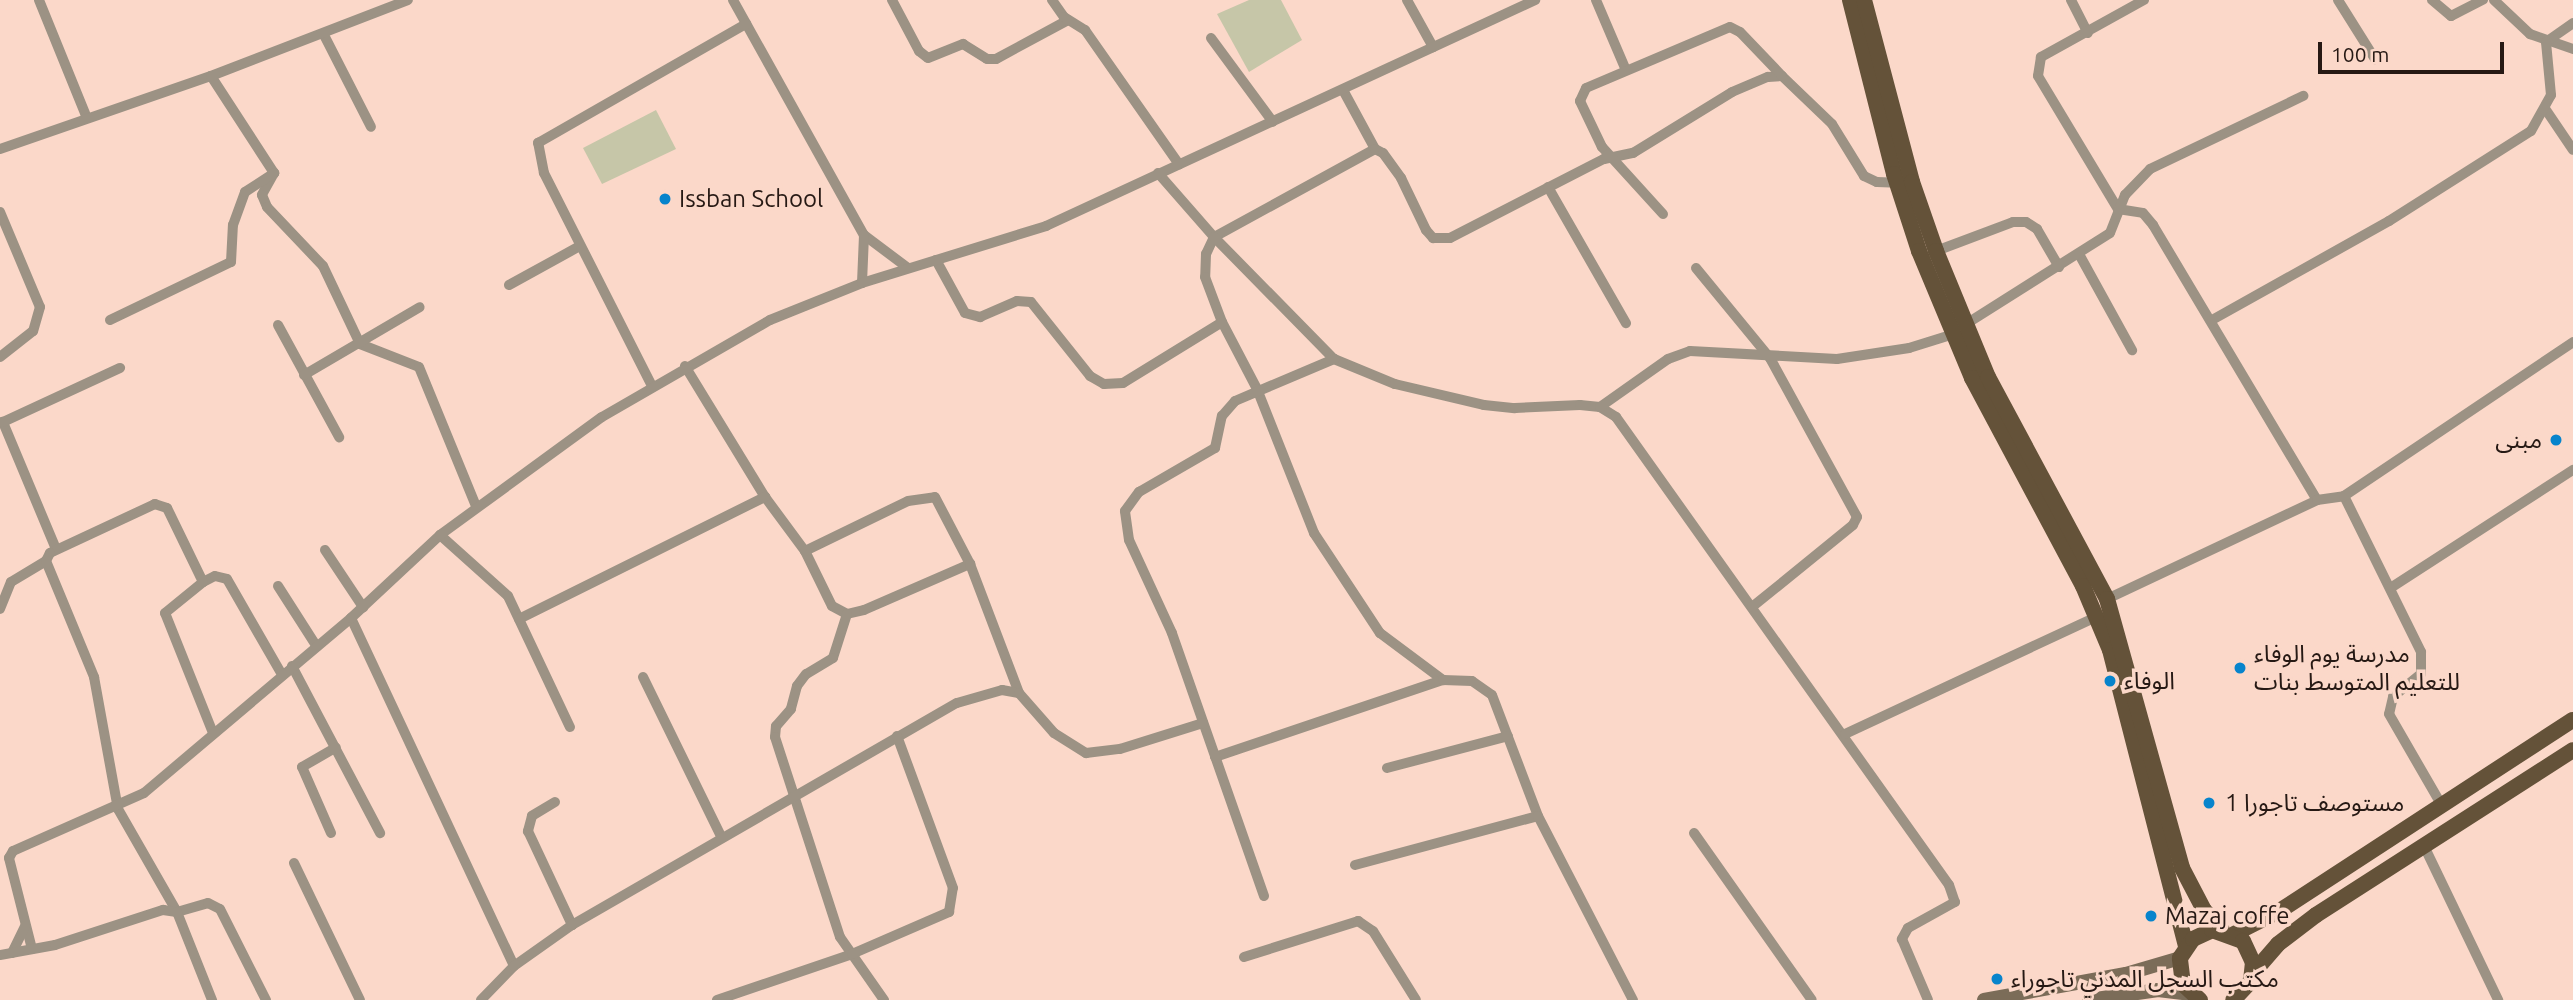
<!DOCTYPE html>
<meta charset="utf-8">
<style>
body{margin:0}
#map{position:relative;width:2573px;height:1000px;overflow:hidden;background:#fbd8c9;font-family:Ubuntu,"Noto Sans Arabic",sans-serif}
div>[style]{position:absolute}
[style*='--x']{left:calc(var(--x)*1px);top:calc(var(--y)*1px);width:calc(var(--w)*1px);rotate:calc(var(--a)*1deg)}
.green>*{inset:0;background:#c6c6a8}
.minor>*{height:10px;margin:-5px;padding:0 5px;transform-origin:5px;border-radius:5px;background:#9c9284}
.secondary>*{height:14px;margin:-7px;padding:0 7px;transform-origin:7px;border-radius:7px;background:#7b6c58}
.primary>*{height:16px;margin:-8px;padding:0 8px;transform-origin:8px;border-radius:8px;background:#645239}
.dots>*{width:19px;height:19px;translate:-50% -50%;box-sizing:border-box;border:4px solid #fbd8c9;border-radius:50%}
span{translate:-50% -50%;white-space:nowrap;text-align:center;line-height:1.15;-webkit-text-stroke:7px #fbd8c9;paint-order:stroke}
.poi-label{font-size:24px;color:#261914}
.left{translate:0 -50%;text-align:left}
.right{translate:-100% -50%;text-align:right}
.scale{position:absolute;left:2318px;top:42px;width:186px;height:32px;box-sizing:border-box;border:4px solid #261914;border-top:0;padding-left:9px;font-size:21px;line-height:24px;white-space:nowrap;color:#261914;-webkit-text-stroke:5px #fbd8c9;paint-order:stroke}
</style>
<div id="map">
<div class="green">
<i style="clip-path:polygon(1249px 0,1281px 0,1302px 40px,1249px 72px,1217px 14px)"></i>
<i style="clip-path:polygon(656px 110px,676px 149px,602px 184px,583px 148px)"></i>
</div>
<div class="minor">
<i style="--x:39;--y:0;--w:127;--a:67.9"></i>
<i style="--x:733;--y:0;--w:269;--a:60.9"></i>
<i style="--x:864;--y:235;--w:55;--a:36.9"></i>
<i style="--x:892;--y:0;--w:58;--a:62.1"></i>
<i style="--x:919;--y:51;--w:11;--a:38"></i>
<i style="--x:928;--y:58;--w:38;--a:-22"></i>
<i style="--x:963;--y:44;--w:28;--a:32"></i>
<i style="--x:987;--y:59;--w:9;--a:0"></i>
<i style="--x:996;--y:59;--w:82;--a:-28.4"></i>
<i style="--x:1052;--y:0;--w:21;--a:55"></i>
<i style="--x:1064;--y:17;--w:25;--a:32"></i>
<i style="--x:1085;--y:30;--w:164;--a:55"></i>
<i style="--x:1407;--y:0;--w:54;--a:61"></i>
<i style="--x:1596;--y:0;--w:74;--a:66.9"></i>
<i style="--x:2071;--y:0;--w:37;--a:63"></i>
<i style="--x:2144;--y:0;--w:118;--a:151"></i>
<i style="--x:2041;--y:57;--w:19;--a:99"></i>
<i style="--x:2038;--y:76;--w:155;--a:59"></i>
<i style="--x:2118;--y:209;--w:25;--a:9"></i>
<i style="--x:2143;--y:213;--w:16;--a:50"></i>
<i style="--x:2153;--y:225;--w:320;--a:59.2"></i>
<i style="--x:2338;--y:0;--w:70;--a:57.9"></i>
<i style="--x:2432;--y:0;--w:25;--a:40"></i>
<i style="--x:2451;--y:16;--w:36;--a:-27"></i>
<i style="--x:2494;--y:0;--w:50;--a:43.4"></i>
<i style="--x:2530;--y:34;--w:46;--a:19.2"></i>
<i style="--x:324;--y:35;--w:103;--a:62.9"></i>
<i style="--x:1211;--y:38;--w:104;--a:53.6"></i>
<i style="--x:2546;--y:42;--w:33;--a:-35"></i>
<i style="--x:211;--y:76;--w:116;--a:57"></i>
<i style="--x:274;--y:173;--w:25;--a:119"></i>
<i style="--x:262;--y:195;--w:13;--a:67"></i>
<i style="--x:267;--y:207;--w:81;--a:46.5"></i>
<i style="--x:323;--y:266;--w:86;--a:64.6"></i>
<i style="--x:360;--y:344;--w:63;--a:21.3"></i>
<i style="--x:419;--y:367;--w:150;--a:67.7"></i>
<i style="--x:1343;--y:90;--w:67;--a:61.5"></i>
<i style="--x:1375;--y:149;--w:183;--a:151.3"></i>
<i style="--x:1214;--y:237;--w:19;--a:115"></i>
<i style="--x:1206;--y:254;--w:23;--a:92"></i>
<i style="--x:1205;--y:277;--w:48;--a:69.3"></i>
<i style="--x:1222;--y:322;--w:76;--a:62.4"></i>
<i style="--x:1257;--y:389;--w:155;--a:68.4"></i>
<i style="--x:1314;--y:533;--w:120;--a:56.6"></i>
<i style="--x:1380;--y:633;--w:79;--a:36.7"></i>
<i style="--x:2546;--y:110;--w:48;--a:56"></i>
<i style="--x:0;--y:149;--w:223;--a:-19.1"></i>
<i style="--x:211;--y:76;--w:211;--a:-21.1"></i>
<i style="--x:1375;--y:149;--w:9;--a:27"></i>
<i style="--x:1383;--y:153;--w:31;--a:54"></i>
<i style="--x:1401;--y:178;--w:58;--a:64.3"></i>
<i style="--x:1426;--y:230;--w:11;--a:49"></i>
<i style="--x:1433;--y:238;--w:17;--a:0"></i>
<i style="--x:1450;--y:238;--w:173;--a:-27.2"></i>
<i style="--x:1604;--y:159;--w:30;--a:-12"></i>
<i style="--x:1633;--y:153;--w:116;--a:-31.6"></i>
<i style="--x:1732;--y:92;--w:39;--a:-23"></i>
<i style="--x:1768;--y:77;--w:14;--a:-4"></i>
<i style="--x:1782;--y:76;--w:69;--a:43.8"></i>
<i style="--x:1832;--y:124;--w:61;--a:58.4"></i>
<i style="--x:1864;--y:176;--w:14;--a:25"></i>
<i style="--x:1877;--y:182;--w:26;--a:2"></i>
<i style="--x:1158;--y:173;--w:85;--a:48.8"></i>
<i style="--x:1214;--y:237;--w:171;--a:45.5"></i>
<i style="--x:1334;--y:359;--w:66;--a:22.3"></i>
<i style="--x:1395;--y:384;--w:91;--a:13.3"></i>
<i style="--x:1484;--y:405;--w:31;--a:6"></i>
<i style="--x:1515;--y:408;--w:65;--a:-2.6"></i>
<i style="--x:1580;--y:405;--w:20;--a:6"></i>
<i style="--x:1600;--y:407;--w:19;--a:32"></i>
<i style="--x:1616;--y:417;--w:574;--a:54.57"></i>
<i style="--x:1949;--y:885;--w:18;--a:71"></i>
<i style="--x:1955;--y:902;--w:54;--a:151"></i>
<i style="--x:1908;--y:928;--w:13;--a:119"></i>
<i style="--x:1902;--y:939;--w:66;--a:66.9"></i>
<i style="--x:1548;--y:187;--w:157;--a:60.2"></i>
<i style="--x:0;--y:212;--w:103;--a:67.2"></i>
<i style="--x:40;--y:307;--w:25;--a:106"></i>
<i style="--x:33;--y:331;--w:42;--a:141.8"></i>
<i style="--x:1663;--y:214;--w:91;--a:-132.3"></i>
<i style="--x:1602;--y:147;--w:51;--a:-115.6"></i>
<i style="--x:1580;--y:101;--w:14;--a:-65"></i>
<i style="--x:1586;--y:88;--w:156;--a:-23"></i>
<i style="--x:1730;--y:27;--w:11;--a:27"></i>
<i style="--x:1740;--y:32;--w:61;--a:46.3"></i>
<i style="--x:1936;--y:251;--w:82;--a:-20.6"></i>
<i style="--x:2013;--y:222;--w:13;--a:0"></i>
<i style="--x:2026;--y:222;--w:13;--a:32"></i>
<i style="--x:2037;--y:229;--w:44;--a:59.9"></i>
<i style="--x:2079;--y:254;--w:110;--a:61.1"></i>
<i style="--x:936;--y:260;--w:60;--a:61.3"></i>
<i style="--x:965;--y:313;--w:16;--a:15"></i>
<i style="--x:980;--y:317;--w:40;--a:-23.4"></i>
<i style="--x:1017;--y:301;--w:14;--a:4"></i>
<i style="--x:1031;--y:302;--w:95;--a:51.4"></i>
<i style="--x:1090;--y:376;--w:16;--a:30"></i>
<i style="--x:1104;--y:384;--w:19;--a:-3"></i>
<i style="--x:1123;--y:383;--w:116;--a:-31.6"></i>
<i style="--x:1696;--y:268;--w:117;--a:50.6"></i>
<i style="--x:1770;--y:358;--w:181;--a:61.3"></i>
<i style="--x:1857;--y:517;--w:9;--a:117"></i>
<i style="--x:1853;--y:525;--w:130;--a:140.9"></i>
<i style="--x:862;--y:283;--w:48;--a:-87.6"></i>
<i style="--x:509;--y:285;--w:81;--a:-28.8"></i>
<i style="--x:110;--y:320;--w:134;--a:-25.6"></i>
<i style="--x:231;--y:262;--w:37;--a:-87"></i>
<i style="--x:233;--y:225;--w:35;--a:-70"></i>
<i style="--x:245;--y:192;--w:35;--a:-33"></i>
<i style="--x:2212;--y:320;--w:203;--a:-29.2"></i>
<i style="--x:2389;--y:221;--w:168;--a:-32.4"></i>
<i style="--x:2531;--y:131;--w:41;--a:-60.9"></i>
<i style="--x:2551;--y:95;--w:53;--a:-95.4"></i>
<i style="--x:1966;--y:324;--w:170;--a:-32.3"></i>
<i style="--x:2110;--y:233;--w:41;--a:-68.5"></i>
<i style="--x:2125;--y:195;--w:36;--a:-46"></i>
<i style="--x:2150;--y:169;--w:170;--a:-25.5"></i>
<i style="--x:278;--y:325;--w:128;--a:61.4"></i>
<i style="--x:685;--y:366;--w:153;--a:58.6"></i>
<i style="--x:765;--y:497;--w:67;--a:53.5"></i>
<i style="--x:805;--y:551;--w:61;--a:63.9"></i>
<i style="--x:832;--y:606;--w:17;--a:28"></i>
<i style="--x:847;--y:614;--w:17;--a:-13"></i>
<i style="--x:864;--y:610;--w:116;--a:-23.5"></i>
<i style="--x:304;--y:375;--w:134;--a:-30.4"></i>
<i style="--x:652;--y:386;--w:239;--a:-116.9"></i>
<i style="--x:544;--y:173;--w:31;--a:-101"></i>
<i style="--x:538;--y:143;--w:240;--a:-29.8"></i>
<i style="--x:1600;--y:407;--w:83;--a:-35.2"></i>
<i style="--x:1668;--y:359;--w:23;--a:-20"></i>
<i style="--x:1690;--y:351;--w:147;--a:3.1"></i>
<i style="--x:1837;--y:359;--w:73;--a:-8.7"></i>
<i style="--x:1909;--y:348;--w:47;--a:-17.3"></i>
<i style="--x:2344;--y:496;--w:174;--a:63.7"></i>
<i style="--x:2421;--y:652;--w:22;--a:90"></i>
<i style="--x:2421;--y:674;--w:36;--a:141"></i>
<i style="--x:2393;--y:697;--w:17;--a:103"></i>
<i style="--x:2389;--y:714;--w:104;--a:60"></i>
<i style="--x:440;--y:535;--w:91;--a:41.9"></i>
<i style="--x:508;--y:596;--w:145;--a:64.7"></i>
<i style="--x:56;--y:549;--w:138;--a:-112.7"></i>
<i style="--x:3;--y:422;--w:129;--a:-24.8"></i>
<i style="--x:325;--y:550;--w:69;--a:56.3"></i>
<i style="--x:805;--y:551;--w:114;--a:-25.9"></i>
<i style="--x:908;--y:501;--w:27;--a:-8"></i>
<i style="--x:935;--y:497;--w:76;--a:62.4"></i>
<i style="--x:970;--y:564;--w:138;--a:69.2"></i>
<i style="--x:203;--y:582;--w:13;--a:-27"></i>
<i style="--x:215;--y:576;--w:12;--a:14"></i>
<i style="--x:227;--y:579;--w:108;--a:60.1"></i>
<i style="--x:278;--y:586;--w:72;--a:57.4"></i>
<i style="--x:2392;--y:587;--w:216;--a:-32.9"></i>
<i style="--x:2107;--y:599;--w:232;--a:-25.2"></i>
<i style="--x:2317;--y:500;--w:27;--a:-8"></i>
<i style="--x:2344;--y:496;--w:276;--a:-33.9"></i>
<i style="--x:0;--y:609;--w:29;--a:-68"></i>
<i style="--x:11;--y:582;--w:41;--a:-31"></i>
<i style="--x:847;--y:614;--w:46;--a:107.7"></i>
<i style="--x:833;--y:658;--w:31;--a:149"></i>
<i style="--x:806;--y:674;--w:15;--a:127"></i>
<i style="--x:797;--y:686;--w:24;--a:105"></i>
<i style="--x:791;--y:709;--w:23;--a:131"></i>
<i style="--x:776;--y:726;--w:11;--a:95"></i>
<i style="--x:775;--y:737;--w:210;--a:72"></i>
<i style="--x:840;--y:937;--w:77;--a:55.1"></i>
<i style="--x:351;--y:618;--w:384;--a:64.9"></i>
<i style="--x:519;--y:619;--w:275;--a:-26.4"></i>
<i style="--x:292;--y:666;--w:189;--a:62.2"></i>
<i style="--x:643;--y:677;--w:179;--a:63.9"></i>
<i style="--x:213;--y:733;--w:129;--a:-111.8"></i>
<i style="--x:165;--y:613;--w:49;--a:-39.2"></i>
<i style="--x:203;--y:582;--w:82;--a:-115.9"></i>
<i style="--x:167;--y:508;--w:13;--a:-162"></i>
<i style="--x:155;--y:504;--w:116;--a:155"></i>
<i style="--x:50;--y:553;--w:9;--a:117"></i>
<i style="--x:46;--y:561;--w:126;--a:67.5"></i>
<i style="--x:94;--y:677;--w:134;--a:79.7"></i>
<i style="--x:118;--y:809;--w:119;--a:60.2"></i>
<i style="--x:177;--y:912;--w:32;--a:-16"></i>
<i style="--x:208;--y:903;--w:13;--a:27"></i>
<i style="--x:220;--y:909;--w:102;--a:63.2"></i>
<i style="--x:1845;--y:734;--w:277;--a:-25"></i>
<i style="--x:1215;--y:757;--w:241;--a:-18.7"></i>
<i style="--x:1443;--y:680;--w:29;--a:2"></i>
<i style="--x:1472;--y:681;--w:24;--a:35"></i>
<i style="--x:1492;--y:695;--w:129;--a:69.2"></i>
<i style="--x:1387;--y:768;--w:125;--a:-14.8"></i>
<i style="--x:555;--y:802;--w:27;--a:149"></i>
<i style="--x:532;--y:816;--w:16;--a:105"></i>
<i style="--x:528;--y:831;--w:104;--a:64.9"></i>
<i style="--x:331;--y:833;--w:72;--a:-113.7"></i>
<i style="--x:302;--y:767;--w:39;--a:-30"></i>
<i style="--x:1694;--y:833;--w:204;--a:54.8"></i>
<i style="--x:2425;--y:848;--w:169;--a:64.3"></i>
<i style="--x:294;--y:863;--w:152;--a:64.3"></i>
<i style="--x:1355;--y:865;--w:189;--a:-15"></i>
<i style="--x:1538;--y:816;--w:207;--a:62.7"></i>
<i style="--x:1264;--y:896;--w:279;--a:-109.3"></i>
<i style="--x:1172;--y:633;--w:102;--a:-114.8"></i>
<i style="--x:1129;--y:540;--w:29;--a:-98"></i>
<i style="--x:1125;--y:511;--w:24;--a:-54"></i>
<i style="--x:1139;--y:492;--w:88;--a:-30.1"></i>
<i style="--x:1215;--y:448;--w:33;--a:-78"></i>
<i style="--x:1222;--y:416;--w:20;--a:-49"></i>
<i style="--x:1235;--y:401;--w:108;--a:-23"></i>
<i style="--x:32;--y:949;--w:94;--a:-104.2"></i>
<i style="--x:9;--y:858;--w:8;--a:-60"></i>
<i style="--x:13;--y:851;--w:143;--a:-23.9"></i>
<i style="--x:144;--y:793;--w:271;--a:-40.2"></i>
<i style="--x:351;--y:618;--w:122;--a:-43"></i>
<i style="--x:440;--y:535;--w:200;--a:-36.1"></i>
<i style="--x:602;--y:417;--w:194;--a:-30"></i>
<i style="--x:770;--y:320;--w:99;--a:-21.9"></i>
<i style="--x:862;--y:283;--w:193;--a:-17.2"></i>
<i style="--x:1046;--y:226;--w:539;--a:-24.8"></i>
<i style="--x:12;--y:953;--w:30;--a:-64"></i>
<i style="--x:0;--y:955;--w:56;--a:-10.3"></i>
<i style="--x:55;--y:945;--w:114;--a:-18"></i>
<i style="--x:163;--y:910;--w:14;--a:8"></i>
<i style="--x:177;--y:912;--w:95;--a:68.3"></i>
<i style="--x:1244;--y:957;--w:120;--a:-17.5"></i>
<i style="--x:1358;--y:921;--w:18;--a:34"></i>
<i style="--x:1373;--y:931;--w:81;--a:58.1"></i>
<i style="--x:481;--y:1000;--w:47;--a:-45.9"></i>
<i style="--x:514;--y:966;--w:71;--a:-35.3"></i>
<i style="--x:572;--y:925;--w:444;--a:-30"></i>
<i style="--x:957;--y:703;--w:47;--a:-16.1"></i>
<i style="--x:1002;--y:690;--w:17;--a:10"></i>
<i style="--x:1019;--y:693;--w:53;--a:48.8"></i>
<i style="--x:1054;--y:733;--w:38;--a:32"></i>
<i style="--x:1086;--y:753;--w:34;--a:-7"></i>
<i style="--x:1120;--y:749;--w:87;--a:-17.4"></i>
<i style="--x:717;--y:1000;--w:143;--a:-18.8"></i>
<i style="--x:852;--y:954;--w:106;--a:-23.4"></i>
<i style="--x:949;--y:912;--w:24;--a:-81"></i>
<i style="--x:953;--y:888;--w:162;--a:-110.2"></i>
</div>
<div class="secondary">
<i style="--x:1984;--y:1000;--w:144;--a:-10.4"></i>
<i style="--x:2126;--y:974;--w:56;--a:-16.5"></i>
<i style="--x:2089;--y:1000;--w:70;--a:-8.2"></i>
<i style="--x:2158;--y:990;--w:33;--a:7"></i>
</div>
<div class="primary">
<i style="--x:1850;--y:0;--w:179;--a:75.8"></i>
<i style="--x:1894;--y:174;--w:81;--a:72"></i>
<i style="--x:1919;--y:251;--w:138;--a:67.3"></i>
<i style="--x:1972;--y:378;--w:236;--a:61.9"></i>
<i style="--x:2083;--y:586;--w:69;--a:67.1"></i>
<i style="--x:2110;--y:650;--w:306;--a:75.6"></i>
<i style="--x:1864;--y:0;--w:188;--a:75.2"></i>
<i style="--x:1912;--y:182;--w:73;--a:70.8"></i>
<i style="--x:1936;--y:251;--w:136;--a:67.6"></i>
<i style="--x:1988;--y:377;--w:252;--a:61.8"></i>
<i style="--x:2107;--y:599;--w:279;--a:74.4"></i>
<i style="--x:2182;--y:868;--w:47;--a:62.4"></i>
<i style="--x:2204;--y:910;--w:27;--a:48"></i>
<i style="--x:2234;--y:934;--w:53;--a:-27.1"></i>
<i style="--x:2281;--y:910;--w:348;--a:-33.1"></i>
<i style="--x:2253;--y:973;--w:38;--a:-49"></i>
<i style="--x:2278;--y:944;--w:48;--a:-37.3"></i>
<i style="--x:2316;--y:915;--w:305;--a:-32.7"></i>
<i style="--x:2200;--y:1000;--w:23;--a:-137"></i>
<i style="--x:2183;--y:984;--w:26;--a:-97"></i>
<i style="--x:2180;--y:958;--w:23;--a:-56"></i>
<i style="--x:2193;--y:939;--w:21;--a:-25"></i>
<i style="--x:2212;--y:930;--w:33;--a:20"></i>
<i style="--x:2243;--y:941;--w:23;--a:65"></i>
<i style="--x:2253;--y:962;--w:19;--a:96"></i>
<i style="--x:2251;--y:981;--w:26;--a:133"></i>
</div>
<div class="dots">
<i style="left:665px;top:199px;background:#0784cc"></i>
<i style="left:2556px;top:440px;background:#0784cc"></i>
<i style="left:2240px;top:668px;background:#0784cc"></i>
<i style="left:2110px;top:681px;background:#0784cc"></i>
<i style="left:2209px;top:803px;background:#0784cc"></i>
<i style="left:2151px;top:916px;background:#0784cc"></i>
<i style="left:1997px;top:979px;background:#0784cc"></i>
</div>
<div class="poi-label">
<span class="left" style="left:679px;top:199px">Issban School</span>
<span class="right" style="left:2542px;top:440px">مبنى</span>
<span class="left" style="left:2254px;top:668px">مدرسة يوم الوفاء<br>للتعليم المتوسط بنات</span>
<span class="left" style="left:2124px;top:681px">الوفاء</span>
<span class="left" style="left:2225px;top:803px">مستوصف تاجورا 1</span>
<span class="left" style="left:2165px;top:916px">Mazaj coffe</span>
<span class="left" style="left:2011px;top:979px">مكتب السجل المدني تاجوراء</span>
</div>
<div class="scale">100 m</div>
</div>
